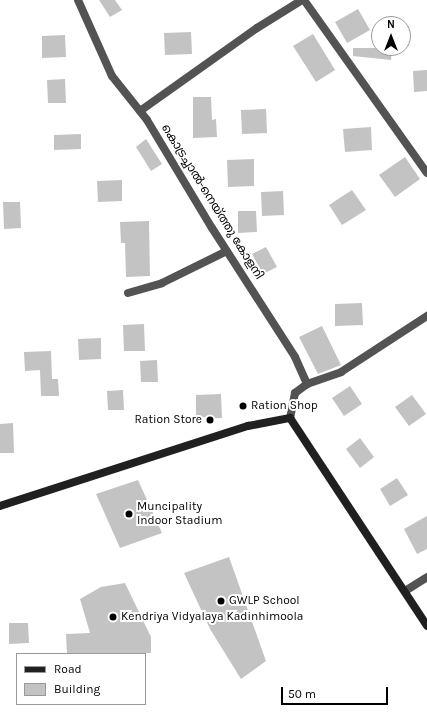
<!DOCTYPE html>
<meta charset="utf-8">
<style>
body{margin:0}
#map{position:relative;width:427px;height:721px;overflow:hidden;background:#fff;font-family:Karla,"Noto Sans Malayalam",sans-serif}
div>[style]{position:absolute}
[style*='--x']{left:calc(var(--x)*1px);top:calc(var(--y)*1px);width:calc(var(--w)*1px);rotate:calc(var(--a)*1deg)}
.building>*{inset:0;background:#c3c3c3}
.minor>*{height:8px;margin:-4px;padding:0 4px;transform-origin:4px;border-radius:4px;background:#535353}
.secondary>*{height:8px;margin:-4px;padding:0 4px;transform-origin:4px;border-radius:4px;background:#202020}
.dots>*{width:11px;height:11px;translate:-50% -50%;box-sizing:border-box;border:2px solid #fff;border-radius:50%}
span{translate:-50% -50%;white-space:nowrap;text-align:center;line-height:1.15;-webkit-text-stroke:4px #fff;paint-order:stroke}
.street-label{font-size:12px;color:#000}
.poi-label{font-size:12px;color:#000}
.left{translate:0 -50%;text-align:left}
.right{translate:-100% -50%;text-align:right}
.legend{position:absolute;left:16px;top:653px;width:130px;height:52px;box-sizing:border-box;background:#fff;border:1px solid #999;margin:0;padding:5px 7px;list-style:none;font-size:12px;color:#000}
.legend li{display:flex;align-items:center;gap:8px;height:20px}
.legend b{width:20px;border:1px solid #999}
.north{position:absolute;left:371px;top:16px;width:40px;height:40px;box-sizing:border-box;background:#fff;border:1px solid #999;border-radius:50%;rotate:0deg;font-size:11px;font-weight:700;line-height:16px;text-align:center;color:#000}
.north::after{content:'';display:block;margin:auto;width:14px;height:18px;background:#000;clip-path:polygon(50% 0,100% 100%,50% 72%,0 100%)}
.scale{position:absolute;left:281px;top:687px;width:107px;height:18px;box-sizing:border-box;border:2px solid #000;border-top:0;padding-left:5px;font-size:12px;line-height:14px;white-space:nowrap;color:#000;-webkit-text-stroke:3px #fff;paint-order:stroke}
</style>
<div id="map">
<div class="building">
<i style="clip-path:polygon(99px 0,115px 0,122px 10px,110px 17px)"></i>
<i style="clip-path:polygon(358px 9px,370px 30px,347px 43px,335px 22px)"></i>
<i style="clip-path:polygon(191px 32px,192px 54px,165px 55px,164px 33px)"></i>
<i style="clip-path:polygon(313px 34px,335px 70px,316px 82px,293px 46px)"></i>
<i style="clip-path:polygon(65px 35px,66px 57px,42px 58px,42px 36px)"></i>
<i style="clip-path:polygon(353px 48px,392px 48px,391px 60px,353px 56px)"></i>
<i style="clip-path:polygon(427px 70px,427px 91px,414px 92px,413px 71px)"></i>
<i style="clip-path:polygon(65px 79px,66px 103px,48px 103px,47px 80px)"></i>
<i style="clip-path:polygon(193px 97px,211px 97px,212px 120px,216px 119px,217px 137px,193px 138px)"></i>
<i style="clip-path:polygon(266px 109px,267px 133px,242px 134px,241px 110px)"></i>
<i style="clip-path:polygon(371px 127px,372px 150px,345px 152px,343px 129px)"></i>
<i style="clip-path:polygon(81px 134px,81px 149px,54px 150px,54px 135px)"></i>
<i style="clip-path:polygon(146px 139px,162px 164px,151px 171px,136px 147px)"></i>
<i style="clip-path:polygon(405px 157px,420px 179px,395px 197px,379px 175px)"></i>
<i style="clip-path:polygon(254px 159px,254px 186px,228px 187px,227px 160px)"></i>
<i style="clip-path:polygon(122px 180px,122px 201px,98px 202px,97px 181px)"></i>
<i style="clip-path:polygon(352px 190px,366px 210px,342px 225px,329px 205px)"></i>
<i style="clip-path:polygon(283px 191px,284px 215px,262px 216px,261px 192px)"></i>
<i style="clip-path:polygon(3px 202px,20px 202px,21px 228px,4px 229px)"></i>
<i style="clip-path:polygon(238px 211px,256px 211px,257px 232px,238px 233px)"></i>
<i style="clip-path:polygon(149px 221px,150px 276px,126px 277px,125px 243px,121px 243px,120px 222px)"></i>
<i style="clip-path:polygon(266px 247px,277px 267px,263px 274px,252px 254px)"></i>
<i style="clip-path:polygon(362px 303px,363px 325px,335px 326px,335px 304px)"></i>
<i style="clip-path:polygon(144px 324px,145px 351px,124px 351px,123px 325px)"></i>
<i style="clip-path:polygon(322px 326px,341px 365px,318px 374px,299px 337px)"></i>
<i style="clip-path:polygon(101px 338px,101px 359px,79px 360px,78px 339px)"></i>
<i style="clip-path:polygon(51px 351px,52px 379px,58px 379px,59px 396px,41px 396px,40px 370px,25px 371px,24px 352px)"></i>
<i style="clip-path:polygon(157px 360px,158px 382px,141px 382px,140px 361px)"></i>
<i style="clip-path:polygon(350px 386px,362px 404px,344px 416px,332px 398px)"></i>
<i style="clip-path:polygon(123px 390px,124px 410px,108px 410px,107px 391px)"></i>
<i style="clip-path:polygon(221px 394px,222px 418px,196px 419px,196px 395px)"></i>
<i style="clip-path:polygon(412px 395px,426px 414px,409px 426px,395px 407px)"></i>
<i style="clip-path:polygon(13px 423px,14px 453px,0 453px,0 424px)"></i>
<i style="clip-path:polygon(360px 438px,374px 457px,360px 468px,346px 449px)"></i>
<i style="clip-path:polygon(397px 478px,408px 495px,390px 506px,380px 489px)"></i>
<i style="clip-path:polygon(138px 480px,162px 533px,120px 548px,96px 494px)"></i>
<i style="clip-path:polygon(427px 516px,427px 549px,417px 554px,404px 529px)"></i>
<i style="clip-path:polygon(229px 557px,266px 661px,241px 679px,210px 629px,184px 573px)"></i>
<i style="clip-path:polygon(125px 583px,151px 637px,151px 653px,67px 654px,66px 634px,90px 633px,80px 599px,101px 587px)"></i>
<i style="clip-path:polygon(9px 623px,28px 623px,29px 643px,9px 644px)"></i>
</div>
<div class="minor">
<i style="--x:78;--y:0;--w:83;--a:65.9"></i>
<i style="--x:112;--y:76;--w:56;--a:51.5"></i>
<i style="--x:147;--y:120;--w:126;--a:59"></i>
<i style="--x:212;--y:228;--w:153;--a:57.2"></i>
<i style="--x:295;--y:357;--w:30;--a:66"></i>
<i style="--x:307;--y:384;--w:15;--a:143"></i>
<i style="--x:295;--y:393;--w:25;--a:101"></i>
<i style="--x:304;--y:0;--w:212;--a:54.6"></i>
<i style="--x:140;--y:111;--w:143;--a:-35.4"></i>
<i style="--x:257;--y:28;--w:53;--a:-31.9"></i>
<i style="--x:128;--y:293;--w:35;--a:-16"></i>
<i style="--x:162;--y:283;--w:72;--a:-26.2"></i>
<i style="--x:307;--y:384;--w:36;--a:-19"></i>
<i style="--x:341;--y:372;--w:103;--a:-33.1"></i>
<i style="--x:405;--y:591;--w:26;--a:-32"></i>
</div>
<div class="secondary">
<i style="--x:0;--y:506;--w:261;--a:-17.9"></i>
<i style="--x:248;--y:426;--w:43;--a:-10.8"></i>
<i style="--x:290;--y:418;--w:249;--a:56.6"></i>
</div>
<div class="dots">
<i style="left:243px;top:406px;background:#000"></i>
<i style="left:210px;top:420px;background:#000"></i>
<i style="left:129px;top:514px;background:#000"></i>
<i style="left:221px;top:601px;background:#000"></i>
<i style="left:113px;top:617px;background:#000"></i>
</div>
<div class="street-label">
<span style="left:212px;top:202px;rotate:58deg">കൊട്രച്ചാൽ-നെയ്ത്തു കോളനി</span>
</div>
<div class="poi-label">
<span class="left" style="left:251px;top:406px">Ration Shop</span>
<span class="right" style="left:202px;top:420px">Ration Store</span>
<span class="left" style="left:137px;top:514px">Muncipality<br>Indoor Stadium</span>
<span class="left" style="left:229px;top:601px">GWLP School</span>
<span class="left" style="left:121px;top:617px">Kendriya Vidyalaya Kadinhimoola</span>
</div>
<ul class="legend">
<li><b style="height:5px;background:#202020"></b>Road</li>
<li><b style="height:11px;background:#c3c3c3"></b>Building</li>
</ul>
<div class="north">N</div>
<div class="scale">50 m</div>
</div>
